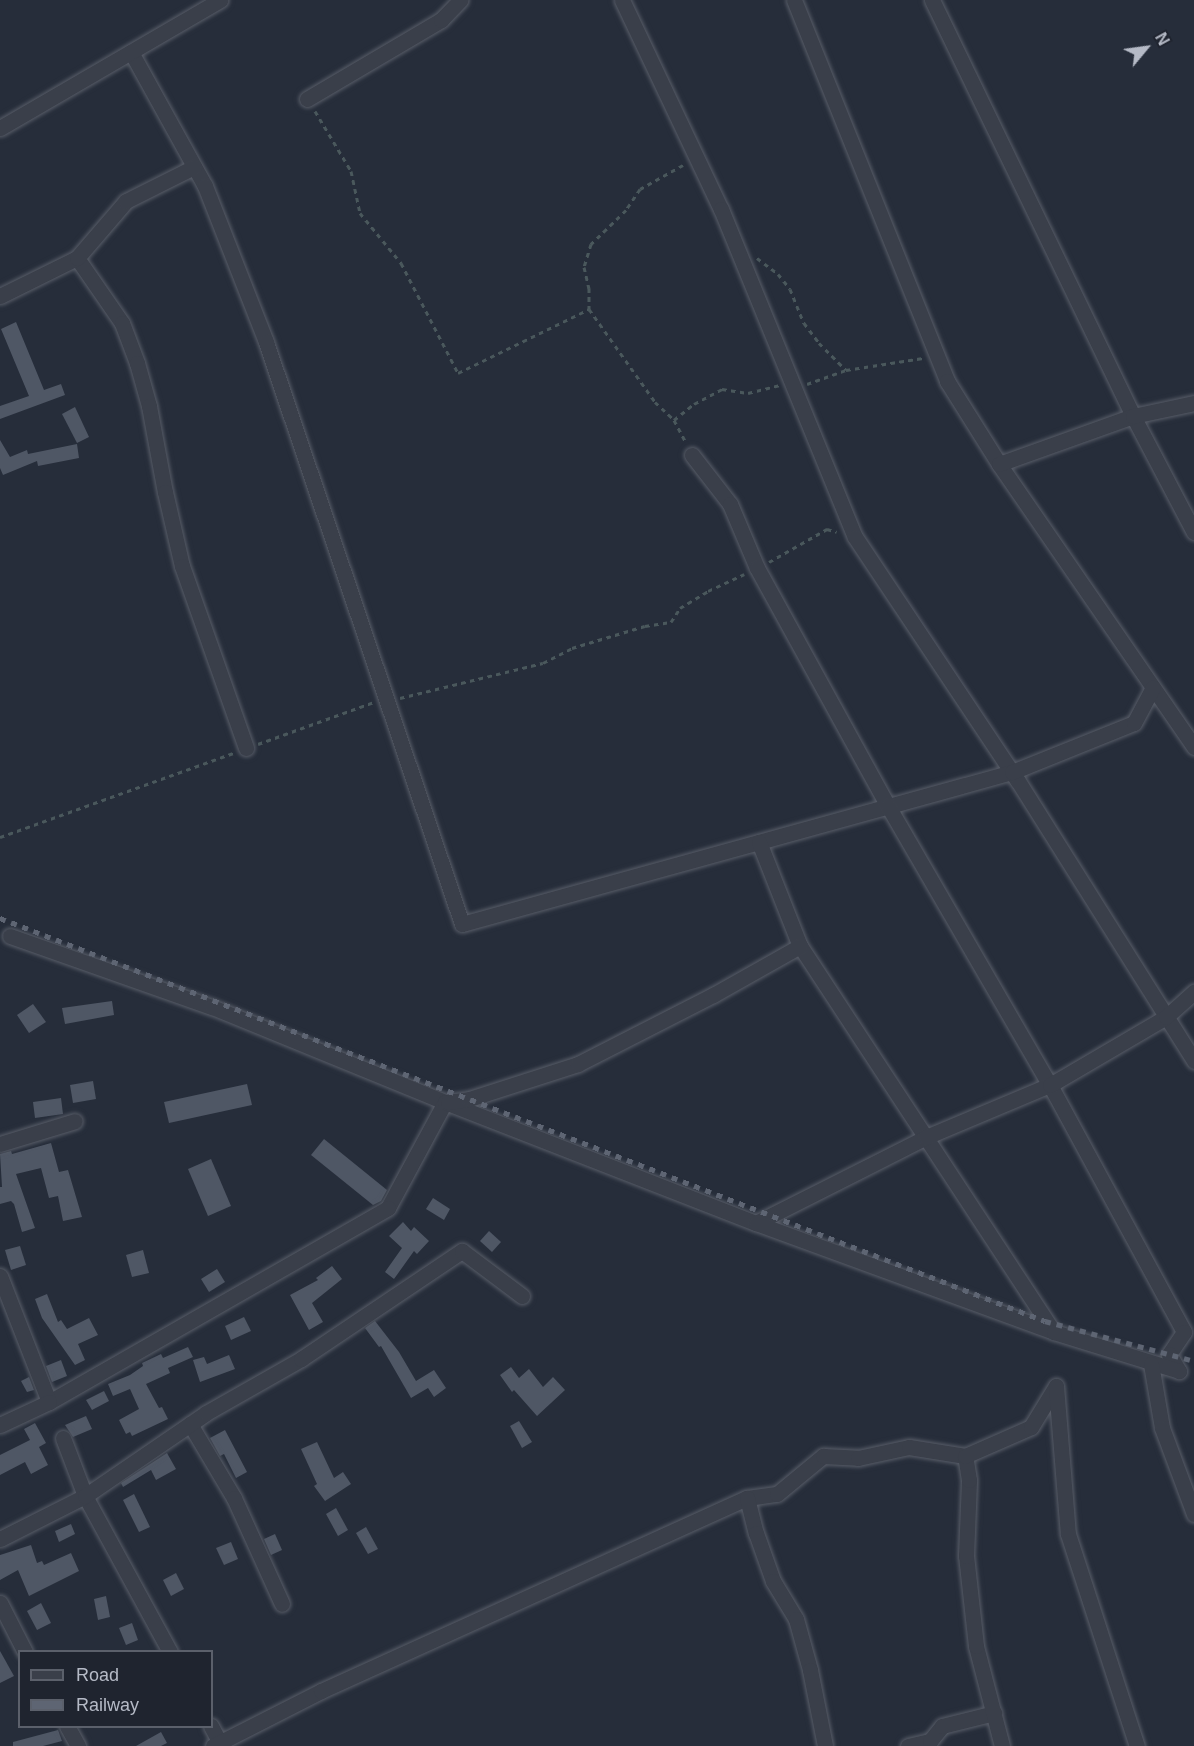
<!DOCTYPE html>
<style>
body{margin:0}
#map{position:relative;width:1194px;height:1746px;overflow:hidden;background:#262d3a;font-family:Arial,sans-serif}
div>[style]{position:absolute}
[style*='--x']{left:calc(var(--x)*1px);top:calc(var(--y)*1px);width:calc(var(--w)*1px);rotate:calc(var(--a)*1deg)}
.building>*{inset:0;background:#4f5765}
.path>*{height:3px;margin-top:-1.5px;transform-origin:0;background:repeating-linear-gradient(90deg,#4a585c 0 4.5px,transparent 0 9px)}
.roads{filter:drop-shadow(0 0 2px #585d68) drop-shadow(0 0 2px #585d68)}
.street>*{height:15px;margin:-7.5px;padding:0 7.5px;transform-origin:7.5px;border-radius:7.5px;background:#3a3f4a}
.rail>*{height:4.5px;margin-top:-2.25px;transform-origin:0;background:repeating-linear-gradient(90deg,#5e6573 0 6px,transparent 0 12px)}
span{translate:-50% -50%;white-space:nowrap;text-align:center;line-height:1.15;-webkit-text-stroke:4.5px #1f242f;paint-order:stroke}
.legend{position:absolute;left:18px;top:1650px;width:195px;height:78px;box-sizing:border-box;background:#1f242f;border:2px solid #5b606b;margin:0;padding:8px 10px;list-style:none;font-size:18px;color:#b5bac6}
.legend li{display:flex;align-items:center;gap:12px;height:30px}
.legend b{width:30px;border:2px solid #5b606b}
.north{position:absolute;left:1116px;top:18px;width:60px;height:60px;-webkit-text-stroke:4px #1f242f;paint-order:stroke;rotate:61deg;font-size:16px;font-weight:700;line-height:24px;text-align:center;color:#b5bac6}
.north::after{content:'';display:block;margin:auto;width:21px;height:27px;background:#b5bac6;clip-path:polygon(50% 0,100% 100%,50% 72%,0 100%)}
</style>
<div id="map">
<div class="building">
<i style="clip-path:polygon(16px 322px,44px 390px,61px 384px,65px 395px,0 419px,0 406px,29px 396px,1px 329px)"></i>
<i style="clip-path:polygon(75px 407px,89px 437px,77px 443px,62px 414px)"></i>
<i style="clip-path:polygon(0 440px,10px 457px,27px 450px,28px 454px,77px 444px,79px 458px,38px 466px,37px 461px,3px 475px,0 468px)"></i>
<i style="clip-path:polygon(112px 1001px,114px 1015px,65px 1024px,62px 1008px)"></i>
<i style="clip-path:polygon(33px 1004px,46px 1022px,29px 1033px,17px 1015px)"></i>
<i style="clip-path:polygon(93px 1081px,96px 1099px,73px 1103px,70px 1085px)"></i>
<i style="clip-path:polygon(247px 1084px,252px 1105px,169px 1123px,164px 1102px)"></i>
<i style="clip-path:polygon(61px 1098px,63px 1114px,35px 1118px,33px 1102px)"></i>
<i style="clip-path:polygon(324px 1139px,387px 1190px,381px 1201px,373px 1205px,311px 1155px)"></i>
<i style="clip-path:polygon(51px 1143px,59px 1172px,68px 1170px,82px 1217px,63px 1221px,58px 1196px,49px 1198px,41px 1168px,16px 1174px,35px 1228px,22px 1232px,14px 1204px,11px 1201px,0 1204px,0 1187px,2px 1187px,0 1154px,11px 1151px,12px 1154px)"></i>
<i style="clip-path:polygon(211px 1159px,231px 1206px,208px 1216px,188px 1169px)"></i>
<i style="clip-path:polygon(433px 1198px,450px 1209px,444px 1220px,426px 1209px)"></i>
<i style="clip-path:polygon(403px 1222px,411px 1231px,414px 1227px,429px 1241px,417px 1254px,414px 1251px,394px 1279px,385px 1272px,402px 1248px,389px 1236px)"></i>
<i style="clip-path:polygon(489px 1231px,501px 1242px,492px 1252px,480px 1241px)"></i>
<i style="clip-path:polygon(20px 1246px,26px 1265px,11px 1270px,5px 1250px)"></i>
<i style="clip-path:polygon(143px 1250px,149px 1273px,132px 1277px,126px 1255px)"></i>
<i style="clip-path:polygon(332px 1266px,342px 1279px,312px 1303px,323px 1322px,309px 1330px,290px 1295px,318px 1280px,316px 1278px)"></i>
<i style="clip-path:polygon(217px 1269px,225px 1282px,209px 1292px,201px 1279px)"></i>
<i style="clip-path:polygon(47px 1294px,58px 1322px,61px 1320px,67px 1329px,89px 1318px,98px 1335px,78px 1344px,85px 1360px,75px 1365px,42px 1318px,35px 1299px)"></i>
<i style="clip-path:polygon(244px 1317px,251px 1331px,231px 1340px,225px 1326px)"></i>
<i style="clip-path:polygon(375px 1321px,399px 1352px,416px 1381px,434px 1370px,446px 1388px,434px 1397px,428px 1388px,411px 1398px,381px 1346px,379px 1347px,365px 1328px)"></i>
<i style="clip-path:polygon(188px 1347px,193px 1357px,168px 1368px,170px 1373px,146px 1384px,159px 1408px,162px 1407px,168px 1419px,132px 1436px,130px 1432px,126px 1434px,119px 1420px,139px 1409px,130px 1389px,113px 1396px,108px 1384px,130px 1375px,143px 1366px,142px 1363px,161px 1354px,163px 1358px)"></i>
<i style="clip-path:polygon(229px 1355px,235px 1369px,200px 1382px,193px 1360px,204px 1357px,207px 1364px)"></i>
<i style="clip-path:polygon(61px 1360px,67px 1376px,52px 1382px,46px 1366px)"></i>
<i style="clip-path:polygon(511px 1367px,519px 1378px,529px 1369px,543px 1387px,553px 1377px,565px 1390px,537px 1416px,514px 1390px,512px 1392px,500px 1375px)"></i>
<i style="clip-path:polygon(29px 1377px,34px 1390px,27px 1392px,21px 1381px)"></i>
<i style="clip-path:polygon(104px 1391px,109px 1401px,92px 1410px,86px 1400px)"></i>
<i style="clip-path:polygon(86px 1416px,92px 1429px,73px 1437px,65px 1425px)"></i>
<i style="clip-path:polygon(519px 1421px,532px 1442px,522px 1448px,510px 1426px)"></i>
<i style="clip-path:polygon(35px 1423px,46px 1443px,39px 1447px,48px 1465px,31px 1474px,25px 1462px,0 1475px,0 1455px,30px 1440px,24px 1429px)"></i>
<i style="clip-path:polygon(225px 1430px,247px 1472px,236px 1478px,224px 1454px,220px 1456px,210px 1438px)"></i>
<i style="clip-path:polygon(317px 1442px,334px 1478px,343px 1472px,351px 1484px,325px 1501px,314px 1486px,317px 1484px,301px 1449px)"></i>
<i style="clip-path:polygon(167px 1453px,176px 1469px,156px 1480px,151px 1470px,123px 1487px,121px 1483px)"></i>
<i style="clip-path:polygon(134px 1494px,150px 1527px,139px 1532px,123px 1500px)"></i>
<i style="clip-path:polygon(336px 1508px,348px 1530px,338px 1536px,326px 1514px)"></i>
<i style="clip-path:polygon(71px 1524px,75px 1534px,59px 1542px,55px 1531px)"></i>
<i style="clip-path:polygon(366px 1527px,378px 1549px,368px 1554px,356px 1533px)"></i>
<i style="clip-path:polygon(275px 1534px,282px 1550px,271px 1555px,264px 1539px)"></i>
<i style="clip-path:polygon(231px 1542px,238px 1559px,224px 1565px,216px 1548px)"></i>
<i style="clip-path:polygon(31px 1545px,37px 1563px,42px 1561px,44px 1565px,71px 1553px,79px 1571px,29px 1596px,18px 1570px,0 1580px,0 1555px)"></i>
<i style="clip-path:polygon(176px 1573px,184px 1589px,171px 1596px,163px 1580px)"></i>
<i style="clip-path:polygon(106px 1596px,110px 1617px,98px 1620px,94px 1599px)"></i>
<i style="clip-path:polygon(41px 1603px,51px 1623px,37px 1630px,27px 1611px)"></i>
<i style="clip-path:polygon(132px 1623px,138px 1640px,126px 1645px,119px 1628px)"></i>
<i style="clip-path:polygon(0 1651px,14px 1676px,0 1683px)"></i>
<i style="clip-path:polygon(58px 1730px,62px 1741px,43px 1746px,13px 1746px,13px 1742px)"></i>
<i style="clip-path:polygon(161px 1732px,167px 1743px,161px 1746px,136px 1746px)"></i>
</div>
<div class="path">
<i style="--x:315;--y:111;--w:70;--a:59"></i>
<i style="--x:351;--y:171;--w:43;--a:77.9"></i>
<i style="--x:360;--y:213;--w:65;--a:50.6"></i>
<i style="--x:401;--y:263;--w:124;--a:62.6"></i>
<i style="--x:458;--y:373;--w:146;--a:-26"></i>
<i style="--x:683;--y:165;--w:49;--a:150.8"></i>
<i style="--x:640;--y:189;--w:25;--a:124"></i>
<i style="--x:626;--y:210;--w:49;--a:135.8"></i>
<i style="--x:591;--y:244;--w:24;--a:107"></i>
<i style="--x:584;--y:267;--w:22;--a:77"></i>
<i style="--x:589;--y:288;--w:21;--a:90"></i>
<i style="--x:589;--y:309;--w:114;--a:54.6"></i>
<i style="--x:655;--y:402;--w:26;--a:43"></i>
<i style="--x:674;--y:420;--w:26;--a:62"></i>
<i style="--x:757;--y:258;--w:26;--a:37"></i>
<i style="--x:778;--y:274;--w:19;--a:51"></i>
<i style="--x:790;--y:289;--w:37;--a:68"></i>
<i style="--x:804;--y:323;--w:25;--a:53"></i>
<i style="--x:819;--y:343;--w:38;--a:45"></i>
<i style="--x:807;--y:384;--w:41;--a:-19.7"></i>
<i style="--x:846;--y:370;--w:78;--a:-8.9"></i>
<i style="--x:674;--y:420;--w:26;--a:-39"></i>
<i style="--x:694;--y:404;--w:32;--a:-28"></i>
<i style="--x:722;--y:389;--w:26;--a:9"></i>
<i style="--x:748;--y:393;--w:32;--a:-14"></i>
<i style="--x:769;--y:562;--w:67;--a:-29.6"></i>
<i style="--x:827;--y:529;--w:10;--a:17"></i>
<i style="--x:400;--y:698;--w:147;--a:-13.8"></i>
<i style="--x:543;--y:663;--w:33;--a:-27"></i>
<i style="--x:572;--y:648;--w:76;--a:-16.8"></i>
<i style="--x:645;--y:626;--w:26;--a:-9"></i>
<i style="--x:671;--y:622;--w:17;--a:-57"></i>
<i style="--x:680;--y:608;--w:33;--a:-31"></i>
<i style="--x:708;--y:591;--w:40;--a:-25"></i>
<i style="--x:258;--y:744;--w:123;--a:-19.9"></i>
<i style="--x:0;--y:837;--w:248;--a:-19.8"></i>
</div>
<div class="roads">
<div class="street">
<i style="--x:622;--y:0;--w:231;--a:64.7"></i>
<i style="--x:721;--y:209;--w:354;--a:67.8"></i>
<i style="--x:855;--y:537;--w:293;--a:56.3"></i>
<i style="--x:1018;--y:781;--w:331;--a:57.8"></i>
<i style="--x:794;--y:0;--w:411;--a:68.1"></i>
<i style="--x:947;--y:381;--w:98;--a:57.9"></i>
<i style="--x:999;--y:464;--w:344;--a:55.4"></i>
<i style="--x:932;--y:0;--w:462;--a:64.2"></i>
<i style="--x:1133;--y:416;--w:131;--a:62.3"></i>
<i style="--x:131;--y:52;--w:153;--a:61.1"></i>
<i style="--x:205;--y:186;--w:168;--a:68.6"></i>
<i style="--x:266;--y:342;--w:614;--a:71.39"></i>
<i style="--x:462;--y:924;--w:571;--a:-15.45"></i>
<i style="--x:1012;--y:772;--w:131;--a:-21.9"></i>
<i style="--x:1134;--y:723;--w:40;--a:-62"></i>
<i style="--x:307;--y:99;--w:156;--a:-30.5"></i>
<i style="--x:441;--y:20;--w:28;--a:-46"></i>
<i style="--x:0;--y:128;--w:255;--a:-30.2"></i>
<i style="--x:77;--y:258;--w:79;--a:55.3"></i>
<i style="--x:122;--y:323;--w:43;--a:69.4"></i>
<i style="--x:137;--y:363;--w:45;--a:74.4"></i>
<i style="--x:149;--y:406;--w:87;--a:79.5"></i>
<i style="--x:165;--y:492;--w:76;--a:77.1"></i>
<i style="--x:182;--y:566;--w:193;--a:70.6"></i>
<i style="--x:0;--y:296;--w:86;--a:-26.3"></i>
<i style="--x:77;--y:258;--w:75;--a:-49.3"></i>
<i style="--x:126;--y:201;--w:76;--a:-26.6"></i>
<i style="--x:692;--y:455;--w:62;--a:52.2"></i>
<i style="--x:730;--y:504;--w:69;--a:67.1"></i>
<i style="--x:757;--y:568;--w:272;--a:61.2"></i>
<i style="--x:888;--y:806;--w:323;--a:59.9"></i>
<i style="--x:1050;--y:1085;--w:281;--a:61.5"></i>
<i style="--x:1184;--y:1332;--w:27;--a:124"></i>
<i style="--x:1169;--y:1354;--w:20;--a:60"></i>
<i style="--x:999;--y:464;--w:142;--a:-19.7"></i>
<i style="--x:1133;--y:416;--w:62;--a:-12"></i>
<i style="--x:759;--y:842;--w:112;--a:68.5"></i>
<i style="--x:800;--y:946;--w:462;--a:56.7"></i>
<i style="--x:10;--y:936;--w:214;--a:19.4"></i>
<i style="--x:212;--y:1007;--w:252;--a:22.2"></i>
<i style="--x:445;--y:1102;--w:120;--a:118.3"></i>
<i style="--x:388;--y:1208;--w:391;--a:150.2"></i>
<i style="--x:445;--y:1102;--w:334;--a:21.3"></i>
<i style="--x:756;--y:1223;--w:191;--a:-26.8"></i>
<i style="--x:926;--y:1137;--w:134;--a:-22.8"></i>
<i style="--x:1050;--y:1085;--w:134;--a:-30.4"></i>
<i style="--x:1166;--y:1017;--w:38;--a:-42"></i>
<i style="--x:448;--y:1102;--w:21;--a:-8"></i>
<i style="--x:469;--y:1099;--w:114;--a:-17.8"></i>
<i style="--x:578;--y:1064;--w:152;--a:-27.1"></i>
<i style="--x:713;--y:995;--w:100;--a:-29.4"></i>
<i style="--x:0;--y:1144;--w:78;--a:-17"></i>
<i style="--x:756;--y:1223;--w:317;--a:20.1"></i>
<i style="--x:1054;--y:1332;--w:131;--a:17.3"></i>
<i style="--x:0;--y:1276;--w:135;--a:68.7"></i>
<i style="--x:49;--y:1402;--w:54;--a:154.9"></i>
<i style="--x:1151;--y:1364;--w:65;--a:80.2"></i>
<i style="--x:1162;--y:1428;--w:92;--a:69.6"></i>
<i style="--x:190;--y:1424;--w:86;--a:59.3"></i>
<i style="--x:234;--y:1498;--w:116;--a:65.6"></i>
<i style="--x:63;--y:1438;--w:62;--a:69.2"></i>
<i style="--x:85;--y:1496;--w:178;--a:61.4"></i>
<i style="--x:747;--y:1498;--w:30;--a:-8"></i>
<i style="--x:777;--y:1494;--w:60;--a:-39.6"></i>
<i style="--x:823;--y:1456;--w:35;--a:3"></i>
<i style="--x:858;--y:1458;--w:52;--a:-12.2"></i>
<i style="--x:909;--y:1447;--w:57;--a:9.1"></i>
<i style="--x:0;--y:1539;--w:95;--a:-26.8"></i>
<i style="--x:85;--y:1496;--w:147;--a:-34.4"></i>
<i style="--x:206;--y:1413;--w:109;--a:-29.6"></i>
<i style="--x:301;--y:1359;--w:194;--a:-33.9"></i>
<i style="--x:462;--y:1251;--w:75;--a:36.9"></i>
<i style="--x:0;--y:1603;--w:55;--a:63"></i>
<i style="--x:67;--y:1726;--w:23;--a:61"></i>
<i style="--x:211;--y:1726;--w:19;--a:62"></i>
<i style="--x:213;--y:1746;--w:121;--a:-27"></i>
<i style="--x:321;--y:1691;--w:468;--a:-24.4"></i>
<i style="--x:747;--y:1498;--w:36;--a:76"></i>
<i style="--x:756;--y:1533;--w:51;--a:70.5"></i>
<i style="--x:773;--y:1581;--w:44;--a:58.8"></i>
<i style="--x:796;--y:1619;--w:53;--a:74.6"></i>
<i style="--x:810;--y:1670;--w:77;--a:78.8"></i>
<i style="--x:908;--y:1746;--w:23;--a:-13"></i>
<i style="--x:930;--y:1741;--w:19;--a:-51"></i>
<i style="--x:942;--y:1726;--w:54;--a:-14"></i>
<i style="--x:1002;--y:1746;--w:103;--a:-104.6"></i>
<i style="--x:976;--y:1646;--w:91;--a:-96.3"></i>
<i style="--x:966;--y:1556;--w:76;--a:-87.7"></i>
<i style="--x:969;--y:1480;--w:24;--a:-99"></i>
<i style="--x:965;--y:1456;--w:72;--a:-23.7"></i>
<i style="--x:1031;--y:1427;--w:48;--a:-58.6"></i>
<i style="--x:1056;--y:1386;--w:148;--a:85.4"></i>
<i style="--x:1068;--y:1534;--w:223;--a:72"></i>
</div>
</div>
<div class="rail">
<i style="--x:0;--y:918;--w:1120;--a:21.09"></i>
<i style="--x:1045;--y:1321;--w:154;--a:15"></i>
</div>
<ul class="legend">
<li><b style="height:8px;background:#3a3f4a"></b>Road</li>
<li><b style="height:8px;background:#5e6573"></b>Railway</li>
</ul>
<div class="north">N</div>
</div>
